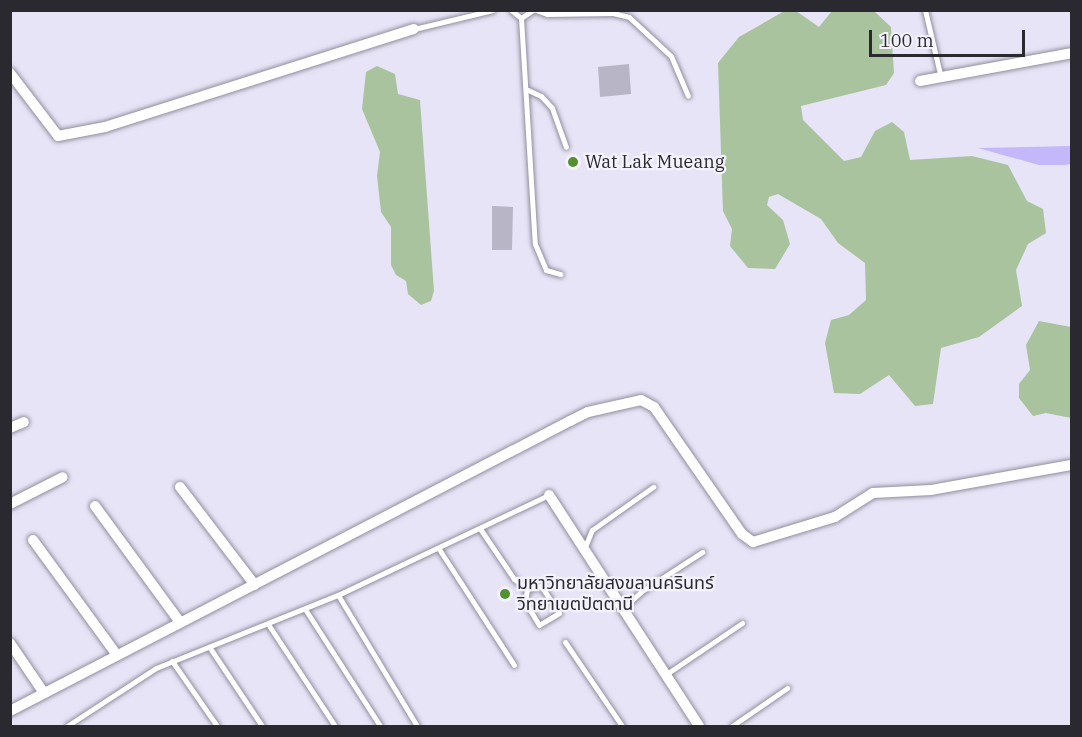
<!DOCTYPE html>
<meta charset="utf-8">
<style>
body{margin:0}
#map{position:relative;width:1082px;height:737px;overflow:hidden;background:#e6e4f6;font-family:"IBM Plex Serif","Noto Sans Thai",serif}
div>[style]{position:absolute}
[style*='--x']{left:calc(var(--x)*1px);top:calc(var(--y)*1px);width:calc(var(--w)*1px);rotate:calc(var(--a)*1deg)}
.green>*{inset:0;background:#a9c39e}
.water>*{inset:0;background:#c5b8fa}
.building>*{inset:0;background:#b8b5c6}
.roads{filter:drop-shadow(0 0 2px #918e9f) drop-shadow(0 0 2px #918e9f)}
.service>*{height:5px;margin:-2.5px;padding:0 2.5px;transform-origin:2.5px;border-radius:2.5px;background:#fff}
.minor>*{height:10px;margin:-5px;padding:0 5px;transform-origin:5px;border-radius:5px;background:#fff}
.dots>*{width:16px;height:16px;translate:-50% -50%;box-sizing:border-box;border:3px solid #f4f2fd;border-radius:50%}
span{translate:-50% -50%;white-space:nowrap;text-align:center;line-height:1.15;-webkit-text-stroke:4.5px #f4f2fd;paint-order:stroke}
.poi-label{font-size:18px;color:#2a2930}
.left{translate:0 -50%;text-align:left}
.frame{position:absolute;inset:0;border:12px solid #2a2930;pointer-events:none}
.scale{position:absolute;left:869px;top:30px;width:156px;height:27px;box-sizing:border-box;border:3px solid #2a2930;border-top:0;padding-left:8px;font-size:18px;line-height:21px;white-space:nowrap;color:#2a2930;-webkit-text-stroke:4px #f4f2fd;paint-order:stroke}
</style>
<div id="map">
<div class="green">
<i style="clip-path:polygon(786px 10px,796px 11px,819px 27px,832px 11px,874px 11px,891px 27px,894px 73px,886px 85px,801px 106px,803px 120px,844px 161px,861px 157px,875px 131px,892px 122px,904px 132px,910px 160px,972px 156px,1008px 165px,1027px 201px,1043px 209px,1046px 233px,1028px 244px,1016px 270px,1022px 306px,979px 337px,941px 348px,933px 404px,915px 406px,889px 375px,860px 394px,834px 393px,825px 343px,831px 320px,849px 315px,866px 300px,865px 263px,838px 243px,821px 219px,778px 194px,769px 197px,767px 205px,783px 220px,790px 244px,775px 269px,748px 268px,730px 246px,732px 229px,723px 211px,718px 63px,739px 37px)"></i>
<i style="clip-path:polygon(377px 66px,395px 74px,398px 94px,420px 100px,434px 291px,431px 301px,421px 305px,408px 294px,406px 281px,396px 275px,391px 265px,391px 227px,381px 212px,377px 176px,380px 152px,362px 109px,366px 72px)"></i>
<i style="clip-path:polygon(1039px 321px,1071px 327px,1071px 418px,1046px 413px,1033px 416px,1019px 398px,1019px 384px,1030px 370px,1026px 345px)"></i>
</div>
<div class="water">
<i style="clip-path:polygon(1071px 146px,1071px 164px,1064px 165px,1039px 165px,978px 148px)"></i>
</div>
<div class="building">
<i style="clip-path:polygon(629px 64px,631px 94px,600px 97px,598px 67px)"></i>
<i style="clip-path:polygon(492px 206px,513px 207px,512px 250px,492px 250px)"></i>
</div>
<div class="roads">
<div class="service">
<i style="--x:511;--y:10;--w:13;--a:39"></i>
<i style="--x:521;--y:18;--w:14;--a:-34"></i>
<i style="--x:536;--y:10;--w:12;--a:20"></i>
<i style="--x:547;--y:14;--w:66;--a:-0.9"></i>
<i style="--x:613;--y:13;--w:16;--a:14"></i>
<i style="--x:629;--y:17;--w:57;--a:42.9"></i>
<i style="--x:671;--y:56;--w:43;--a:67"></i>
<i style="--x:925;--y:10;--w:70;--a:76.8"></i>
<i style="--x:521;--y:18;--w:226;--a:86.5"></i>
<i style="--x:535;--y:244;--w:28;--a:67"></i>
<i style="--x:546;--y:270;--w:15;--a:16"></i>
<i style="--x:414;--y:29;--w:81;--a:-13.5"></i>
<i style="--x:528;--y:90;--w:14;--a:25"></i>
<i style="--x:541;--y:96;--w:16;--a:47"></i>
<i style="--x:552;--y:108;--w:41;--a:70.3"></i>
<i style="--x:481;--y:530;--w:59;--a:56"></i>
<i style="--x:514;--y:579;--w:16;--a:38"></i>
<i style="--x:527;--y:589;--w:14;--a:-12"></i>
<i style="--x:541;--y:586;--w:32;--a:56"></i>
<i style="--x:559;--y:613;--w:23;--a:149"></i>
<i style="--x:539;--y:625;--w:27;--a:-121"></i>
<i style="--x:525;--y:602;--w:13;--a:-81"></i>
<i style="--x:585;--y:547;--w:18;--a:-68"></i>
<i style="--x:592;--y:530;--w:75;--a:-35.2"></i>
<i style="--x:439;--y:549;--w:138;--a:57.1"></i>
<i style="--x:338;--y:595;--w:153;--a:58.9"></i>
<i style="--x:305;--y:609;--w:139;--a:57.3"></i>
<i style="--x:622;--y:609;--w:27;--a:-42"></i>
<i style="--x:642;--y:591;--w:72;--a:-33"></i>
<i style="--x:268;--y:624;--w:122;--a:56.7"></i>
<i style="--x:565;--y:642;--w:102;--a:55.8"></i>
<i style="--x:210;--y:648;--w:94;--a:56.3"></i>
<i style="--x:172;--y:661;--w:79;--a:55.3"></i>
<i style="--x:665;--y:675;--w:93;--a:-34"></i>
<i style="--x:67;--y:726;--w:106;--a:-33.1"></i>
<i style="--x:156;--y:668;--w:196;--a:-21.9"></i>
<i style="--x:338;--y:595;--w:233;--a:-25.4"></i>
<i style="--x:732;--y:726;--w:67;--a:-34.6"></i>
</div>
<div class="minor">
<i style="--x:10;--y:73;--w:79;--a:52.7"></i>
<i style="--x:58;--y:136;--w:48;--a:-10.8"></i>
<i style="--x:105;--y:127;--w:324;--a:-17.6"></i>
<i style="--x:920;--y:81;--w:155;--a:-10.4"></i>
<i style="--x:10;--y:428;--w:15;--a:-23"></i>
<i style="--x:180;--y:487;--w:123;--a:52.6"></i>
<i style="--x:549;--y:495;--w:275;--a:57"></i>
<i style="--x:10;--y:504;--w:59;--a:-27"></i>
<i style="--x:95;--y:506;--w:144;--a:53.8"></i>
<i style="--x:33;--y:540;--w:141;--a:53.9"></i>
<i style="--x:10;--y:643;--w:60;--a:55.8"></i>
<i style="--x:10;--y:711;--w:631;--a:-27.38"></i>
<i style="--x:570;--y:421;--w:20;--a:-27"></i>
<i style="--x:588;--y:412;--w:54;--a:-12.8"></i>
<i style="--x:641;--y:400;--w:15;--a:28"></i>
<i style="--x:654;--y:407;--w:155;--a:55.3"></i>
<i style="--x:742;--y:534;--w:14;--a:36"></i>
<i style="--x:753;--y:542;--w:86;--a:-17"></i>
<i style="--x:835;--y:517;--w:45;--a:-32.3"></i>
<i style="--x:873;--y:493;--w:58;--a:-3"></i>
<i style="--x:931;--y:490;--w:143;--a:-10.1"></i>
</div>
</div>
<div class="dots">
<i style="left:573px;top:162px;background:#529031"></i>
<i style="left:505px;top:594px;background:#529031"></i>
</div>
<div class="poi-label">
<span class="left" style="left:585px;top:162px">Wat Lak Mueang</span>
<span class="left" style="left:517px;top:594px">มหาวิทยาลัยสงขลานครินทร์<br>วิทยาเขตปัตตานี</span>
</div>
<div class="frame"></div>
<div class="scale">100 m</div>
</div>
